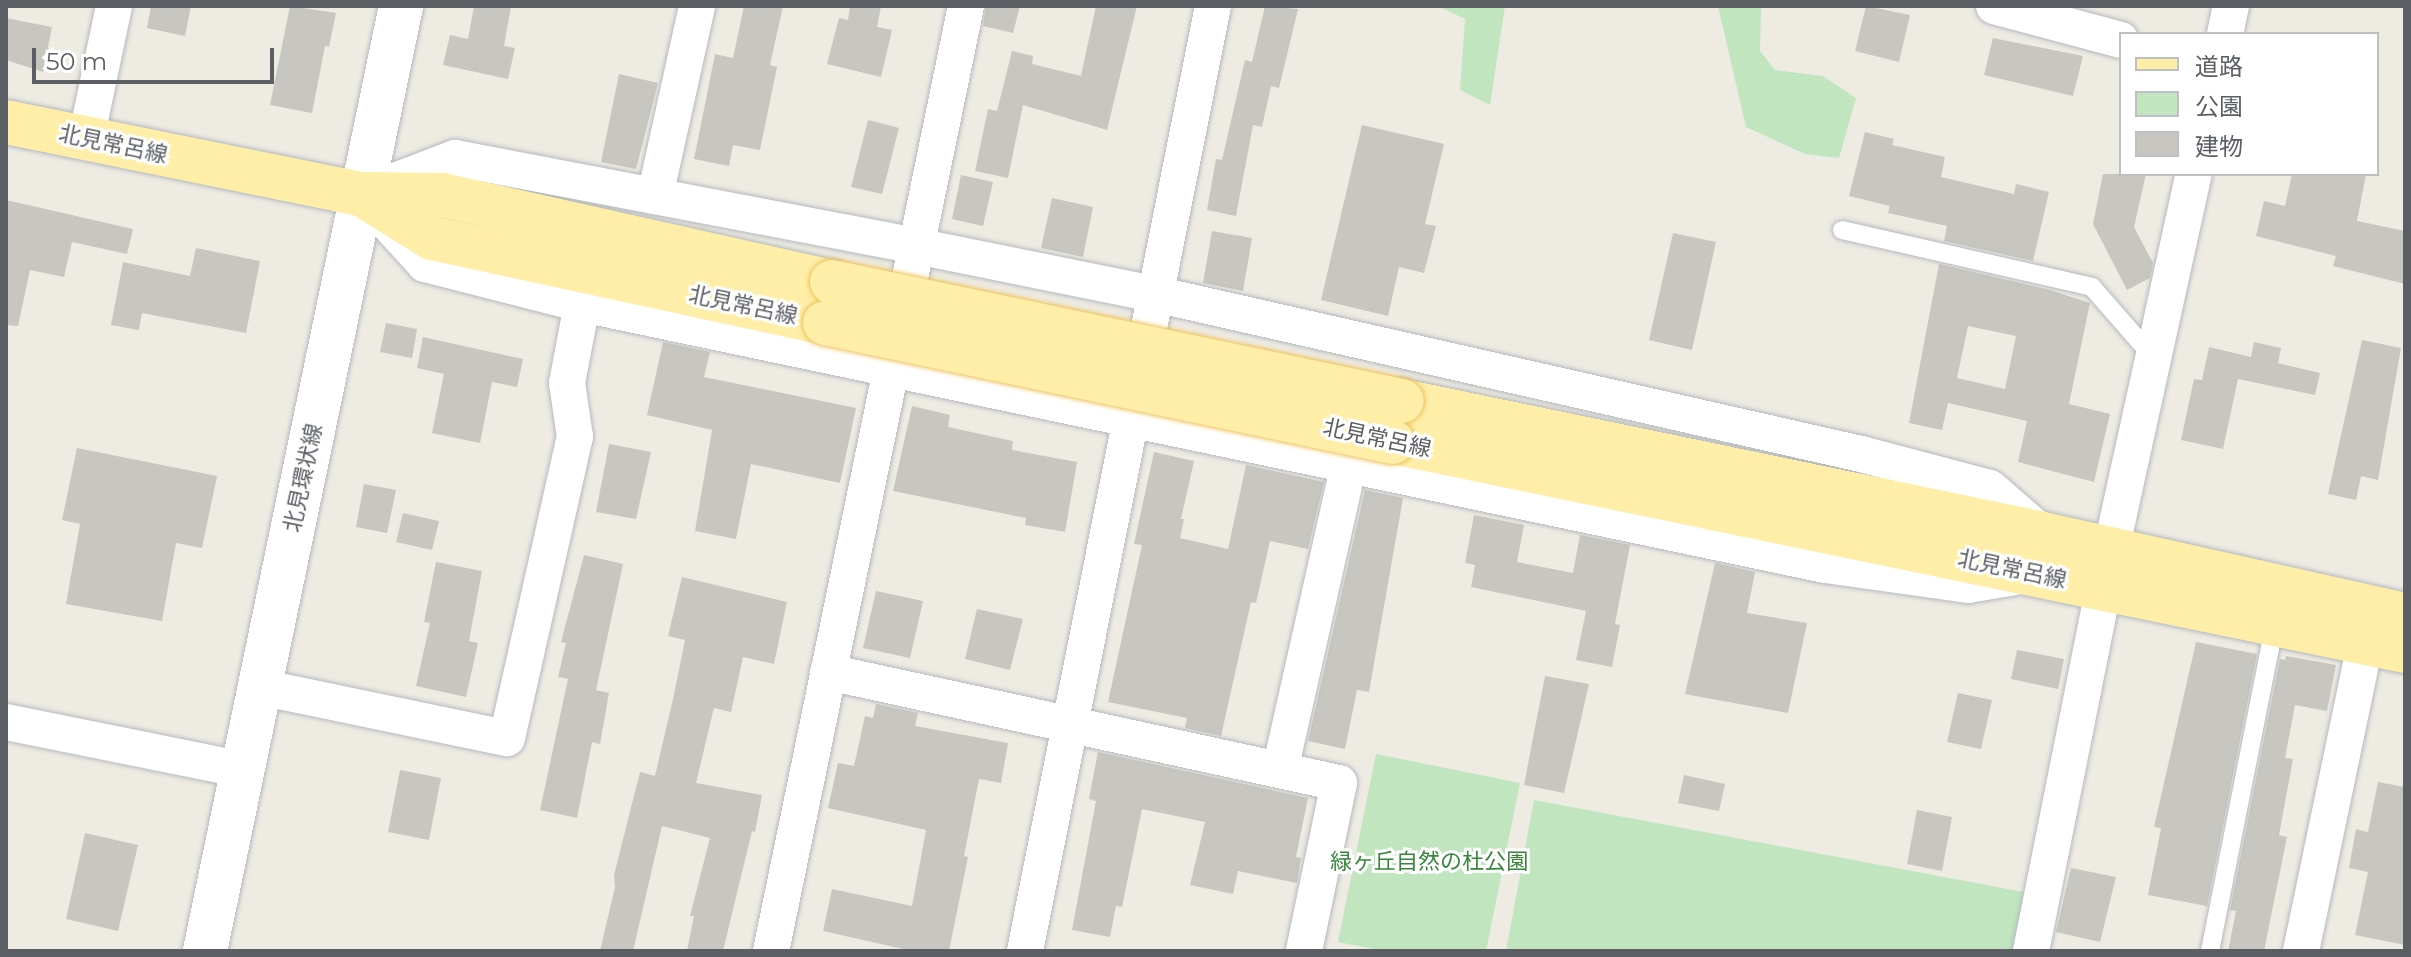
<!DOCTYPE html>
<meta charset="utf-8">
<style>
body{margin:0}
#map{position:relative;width:2411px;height:957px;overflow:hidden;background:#eeebe3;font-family:Montserrat,"Noto Sans JP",sans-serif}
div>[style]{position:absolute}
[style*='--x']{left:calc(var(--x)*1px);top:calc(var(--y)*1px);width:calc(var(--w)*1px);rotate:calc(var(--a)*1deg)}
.green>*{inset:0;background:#c0e5bf}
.building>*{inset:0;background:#c8c6c0}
.roads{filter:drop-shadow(0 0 2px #b5b9bd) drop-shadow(0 0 2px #b5b9bd)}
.service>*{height:18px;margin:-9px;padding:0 9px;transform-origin:9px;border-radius:9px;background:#fff}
.minor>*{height:36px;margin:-18px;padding:0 18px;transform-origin:18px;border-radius:18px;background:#fff}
.secondary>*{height:44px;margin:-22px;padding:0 22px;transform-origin:22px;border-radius:22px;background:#fff}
.primary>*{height:44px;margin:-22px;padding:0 22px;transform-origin:22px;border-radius:22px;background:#feeea8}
.bridges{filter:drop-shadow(0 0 2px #efc35b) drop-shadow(0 0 2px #efc35b)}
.primary-bridge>*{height:44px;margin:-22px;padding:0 22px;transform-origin:22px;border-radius:22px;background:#feeea8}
span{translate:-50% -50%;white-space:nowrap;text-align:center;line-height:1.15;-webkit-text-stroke:6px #fff;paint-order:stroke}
.street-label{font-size:22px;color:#5b5f63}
.park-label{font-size:22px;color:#37863a}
.frame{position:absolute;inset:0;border:8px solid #5b5f63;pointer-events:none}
.legend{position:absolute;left:2119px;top:32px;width:260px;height:144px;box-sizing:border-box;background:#fff;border:2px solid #bdbfc1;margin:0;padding:10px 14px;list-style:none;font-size:24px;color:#5b5f63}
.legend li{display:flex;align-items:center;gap:16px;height:40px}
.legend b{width:40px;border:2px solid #bdbfc1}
.scale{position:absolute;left:32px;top:48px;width:242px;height:36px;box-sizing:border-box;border:4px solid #5b5f63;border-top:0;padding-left:10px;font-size:24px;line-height:28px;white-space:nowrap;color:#5b5f63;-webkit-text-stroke:6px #fff;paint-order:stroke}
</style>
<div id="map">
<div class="green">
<i style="clip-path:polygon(1438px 6px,1505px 6px,1490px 105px,1460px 90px,1465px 19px)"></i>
<i style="clip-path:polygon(1718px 6px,1761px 6px,1760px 51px,1775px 70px,1823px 76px,1856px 98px,1839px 158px,1805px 154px,1746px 127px)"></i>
<i style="clip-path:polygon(1376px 754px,1520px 783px,1486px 951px,1384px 951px,1338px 942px)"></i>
<i style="clip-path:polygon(1534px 800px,2029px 893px,2017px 951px,1506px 951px)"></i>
</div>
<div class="building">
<i style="clip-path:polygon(151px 6px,191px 6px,185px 36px,147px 28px)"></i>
<i style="clip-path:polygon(290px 6px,336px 13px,329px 47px,325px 46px,312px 113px,270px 105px)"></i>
<i style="clip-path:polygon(474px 6px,511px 6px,504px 46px,515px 48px,508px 79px,443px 65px,450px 35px,468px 39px)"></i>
<i style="clip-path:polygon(744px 6px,783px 6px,770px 65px,777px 67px,760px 150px,733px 145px,729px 166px,694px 159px,715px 54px,733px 58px)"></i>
<i style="clip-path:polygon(850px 6px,881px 6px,877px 27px,892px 30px,881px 77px,827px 64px,839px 18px,848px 20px)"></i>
<i style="clip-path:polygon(986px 6px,1020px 6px,1013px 33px,983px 26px)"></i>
<i style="clip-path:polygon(1096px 6px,1137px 6px,1107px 130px,1023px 105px,1008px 178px,975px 171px,988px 109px,997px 111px,1012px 51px,1033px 56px,1032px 64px,1081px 76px)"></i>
<i style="clip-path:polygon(1265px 6px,1298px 9px,1279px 88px,1271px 86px,1262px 127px,1253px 125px,1236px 216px,1207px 210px,1216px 159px,1222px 160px,1245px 60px,1252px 62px)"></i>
<i style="clip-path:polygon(1866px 6px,1910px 15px,1899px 62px,1855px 51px)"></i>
<i style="clip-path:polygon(6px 18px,52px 27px,43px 72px,6px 60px)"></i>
<i style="clip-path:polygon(1993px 38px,2083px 56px,2073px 96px,1984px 75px)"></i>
<i style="clip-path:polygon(619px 74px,658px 83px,636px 169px,601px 162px)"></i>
<i style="clip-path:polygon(868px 120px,899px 128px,882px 194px,851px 187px)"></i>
<i style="clip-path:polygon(1362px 125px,1444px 144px,1425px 224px,1436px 226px,1424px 273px,1399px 267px,1388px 316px,1321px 300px)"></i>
<i style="clip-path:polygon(1865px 132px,1894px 139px,1892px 145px,1945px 157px,1941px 177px,2014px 194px,2016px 184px,2049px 192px,2033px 261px,1944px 241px,1947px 226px,1888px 213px,1890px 206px,1849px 196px)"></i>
<i style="clip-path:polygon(2103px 174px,2146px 174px,2134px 227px,2153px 263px,2150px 278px,2127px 290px,2093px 224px)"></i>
<i style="clip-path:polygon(2292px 174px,2366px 174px,2357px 221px,2405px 231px,2405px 284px,2333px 266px,2336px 256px,2256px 236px,2264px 201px,2285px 206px)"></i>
<i style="clip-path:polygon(961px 175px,993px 182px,983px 226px,952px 219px)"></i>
<i style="clip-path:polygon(1052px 198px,1093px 207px,1083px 257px,1041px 248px)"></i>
<i style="clip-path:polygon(6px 200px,133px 229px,127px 254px,72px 242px,64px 277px,30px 270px,18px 326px,6px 325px)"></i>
<i style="clip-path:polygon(1212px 231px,1252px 238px,1243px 291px,1203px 283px)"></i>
<i style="clip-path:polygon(1673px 233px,1716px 242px,1692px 350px,1649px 340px)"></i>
<i style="clip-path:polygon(196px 248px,260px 261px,246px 333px,142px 313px,139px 330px,111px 325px,123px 262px,190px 276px)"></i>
<i style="clip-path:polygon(evenodd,1939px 264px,2050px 290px,2090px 303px,2069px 404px,2110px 414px,2094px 482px,2018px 462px,2027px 421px,1948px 403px,1942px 430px,1909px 423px,1939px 264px,1968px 326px,2016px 336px,2005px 389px,1957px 378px,1968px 326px)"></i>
<i style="clip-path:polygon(386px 323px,417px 329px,412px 358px,380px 352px)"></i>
<i style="clip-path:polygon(423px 337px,523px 359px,517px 387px,492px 382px,480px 443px,432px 433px,444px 374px,417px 368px)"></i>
<i style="clip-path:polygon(2362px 340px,2401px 348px,2378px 480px,2361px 476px,2356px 500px,2328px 494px)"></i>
<i style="clip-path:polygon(663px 342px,710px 352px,704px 377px,856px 408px,840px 483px,751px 464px,736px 539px,695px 531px,712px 430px,647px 415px)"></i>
<i style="clip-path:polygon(2254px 342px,2281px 348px,2278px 363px,2320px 373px,2315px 395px,2238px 379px,2223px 449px,2181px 440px,2194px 379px,2202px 380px,2209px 347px,2251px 357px)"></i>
<i style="clip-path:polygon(912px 406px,950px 415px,948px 427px,1013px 441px,1012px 450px,1077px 462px,1065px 532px,1025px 525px,1026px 518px,893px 491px)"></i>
<i style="clip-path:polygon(609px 444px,651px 452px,636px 519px,596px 512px)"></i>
<i style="clip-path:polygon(77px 448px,217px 476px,202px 548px,176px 543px,162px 621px,66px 604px,80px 524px,62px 520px)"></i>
<i style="clip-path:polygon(1154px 452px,1194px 461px,1181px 519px,1184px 519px,1180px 538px,1228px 549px,1246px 465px,1324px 482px,1308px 549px,1270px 541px,1256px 603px,1251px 602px,1221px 736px,1185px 728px,1187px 718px,1108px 702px,1142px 545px,1134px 544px)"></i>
<i style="clip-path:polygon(364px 484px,396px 490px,387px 533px,356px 527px)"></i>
<i style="clip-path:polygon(1365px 490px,1403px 498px,1369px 692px,1357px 690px,1345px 749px,1308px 741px)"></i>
<i style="clip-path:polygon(403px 513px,439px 521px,432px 550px,396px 542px)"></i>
<i style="clip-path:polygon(1474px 515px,1524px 525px,1517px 562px,1573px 573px,1580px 535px,1630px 545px,1615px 624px,1620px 625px,1612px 667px,1576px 660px,1586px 611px,1471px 587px,1475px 565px,1465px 563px)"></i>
<i style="clip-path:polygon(584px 555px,623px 564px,596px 690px,609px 693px,600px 744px,592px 742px,577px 818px,540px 810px,568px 679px,558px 677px,566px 643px,561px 642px)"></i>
<i style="clip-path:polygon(436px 562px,482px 571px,469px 641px,478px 643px,466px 697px,416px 686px,430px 623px,424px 622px)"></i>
<i style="clip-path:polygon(1715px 563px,1755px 572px,1747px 613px,1807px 623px,1788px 713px,1685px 694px)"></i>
<i style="clip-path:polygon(682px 577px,787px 602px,774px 664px,743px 657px,731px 712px,714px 708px,696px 783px,762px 795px,755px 832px,752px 831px,723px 951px,687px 951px,694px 916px,690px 916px,710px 838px,662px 826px,633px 951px,600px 951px,615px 887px,614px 875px,640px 772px,655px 776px,673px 699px,685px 640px,668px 636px)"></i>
<i style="clip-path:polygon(876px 591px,923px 601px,910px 658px,863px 648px)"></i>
<i style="clip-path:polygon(977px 609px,1023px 619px,1010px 670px,965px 659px)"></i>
<i style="clip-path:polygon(2196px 642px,2257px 654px,2207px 906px,2148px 895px,2161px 828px,2154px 827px)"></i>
<i style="clip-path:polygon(2017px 650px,2064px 659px,2058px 689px,2011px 679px)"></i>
<i style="clip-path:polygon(2286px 656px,2336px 665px,2327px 711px,2295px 705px,2285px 758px,2293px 759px,2279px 835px,2287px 837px,2264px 951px,2228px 951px,2236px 911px,2230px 910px,2280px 659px,2285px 660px)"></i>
<i style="clip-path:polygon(1545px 676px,1589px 684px,1564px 793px,1524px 785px)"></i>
<i style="clip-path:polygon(1958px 693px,1992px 700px,1981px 749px,1947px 742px)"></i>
<i style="clip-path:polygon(876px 704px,918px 713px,915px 726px,1008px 743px,1001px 783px,979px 779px,964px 856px,968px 857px,949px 951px,912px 951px,823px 931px,832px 889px,912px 906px,926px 830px,828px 808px,838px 763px,854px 766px,865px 716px,873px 718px)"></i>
<i style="clip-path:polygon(1098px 752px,1308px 798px,1296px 857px,1301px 858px,1297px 883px,1238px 871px,1233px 894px,1190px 885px,1205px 822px,1142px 809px,1122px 907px,1116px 906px,1110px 937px,1072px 930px,1096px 801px,1089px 799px)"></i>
<i style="clip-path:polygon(400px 770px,441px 778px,429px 840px,388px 832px)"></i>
<i style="clip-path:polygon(1684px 775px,1725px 784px,1719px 811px,1678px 803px)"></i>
<i style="clip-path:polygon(2378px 782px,2405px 787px,2405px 945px,2355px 935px,2368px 872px,2349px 868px,2356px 829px,2368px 832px)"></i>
<i style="clip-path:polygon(1917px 810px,1952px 817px,1942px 871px,1907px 864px)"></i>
<i style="clip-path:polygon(85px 833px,138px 845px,118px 931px,66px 919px)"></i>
<i style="clip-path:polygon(2071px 868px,2116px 877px,2100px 942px,2056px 932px)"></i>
</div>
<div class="roads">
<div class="service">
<i style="--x:1842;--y:230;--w:256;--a:12.8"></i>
<i style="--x:2092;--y:287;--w:94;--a:48.9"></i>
<i style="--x:2210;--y:951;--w:309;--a:-78.8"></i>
<i style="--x:2270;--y:648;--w:24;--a:-85"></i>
</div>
<div class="minor">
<i style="--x:1994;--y:6;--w:131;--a:15"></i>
<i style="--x:2225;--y:34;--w:29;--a:-78"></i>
<i style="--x:86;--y:139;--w:136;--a:-78.1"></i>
<i style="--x:655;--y:196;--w:195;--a:-77.5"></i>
<i style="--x:2021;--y:576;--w:54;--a:170.4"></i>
<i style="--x:1968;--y:585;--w:144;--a:-172"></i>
<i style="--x:1825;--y:565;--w:1270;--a:-168.14"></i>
<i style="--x:582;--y:304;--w:162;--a:-165.7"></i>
<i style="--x:425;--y:264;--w:95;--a:-132.4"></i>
<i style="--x:361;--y:194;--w:101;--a:-21"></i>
<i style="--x:455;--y:158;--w:469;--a:10.8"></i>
<i style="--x:916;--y:246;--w:244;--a:11.4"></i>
<i style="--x:1155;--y:294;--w:724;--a:12.77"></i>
<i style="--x:1861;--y:454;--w:133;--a:14.8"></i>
<i style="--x:1990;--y:488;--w:70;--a:41"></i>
<i style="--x:828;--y:672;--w:523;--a:12.26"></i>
<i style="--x:1339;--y:783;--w:172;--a:101.8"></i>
<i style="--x:260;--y:687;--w:252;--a:11.7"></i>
<i style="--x:507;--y:738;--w:309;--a:-77.3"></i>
<i style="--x:575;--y:437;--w:55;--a:-98.4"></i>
<i style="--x:567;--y:383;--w:80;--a:-79.2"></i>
<i style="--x:6;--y:722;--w:242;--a:11.4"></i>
<i style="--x:1280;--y:770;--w:313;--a:-77.3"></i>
<i style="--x:771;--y:951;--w:965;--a:-78.34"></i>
<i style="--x:1025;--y:951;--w:964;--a:-78.75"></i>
<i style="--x:2031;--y:951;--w:409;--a:-78.7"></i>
<i style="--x:2111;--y:550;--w:385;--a:-77.6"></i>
<i style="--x:2301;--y:951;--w:341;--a:-78.2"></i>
</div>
<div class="secondary">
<i style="--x:205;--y:951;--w:965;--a:-78.28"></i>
</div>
<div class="primary">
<i style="--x:6;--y:122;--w:362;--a:11.5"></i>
<i style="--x:361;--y:194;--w:81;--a:0.7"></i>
<i style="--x:442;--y:195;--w:400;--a:12.6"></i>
<i style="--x:361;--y:194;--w:84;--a:31.8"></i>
<i style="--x:432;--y:238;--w:402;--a:12.2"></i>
<i style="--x:1402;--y:401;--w:655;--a:11.72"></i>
<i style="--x:2043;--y:534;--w:371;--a:12.6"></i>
<i style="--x:1393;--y:442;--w:1033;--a:11.67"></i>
</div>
</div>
<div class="bridges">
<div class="primary-bridge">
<i style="--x:832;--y:282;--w:582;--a:11.79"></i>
<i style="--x:825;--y:323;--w:580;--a:11.83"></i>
</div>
</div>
<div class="street-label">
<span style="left:113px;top:144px;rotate:12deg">北見常呂線</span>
<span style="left:743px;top:305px;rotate:12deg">北見常呂線</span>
<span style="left:1377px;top:438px;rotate:12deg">北見常呂線</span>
<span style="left:303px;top:478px;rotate:-78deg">北見環状線</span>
<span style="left:2012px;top:569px;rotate:12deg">北見常呂線</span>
</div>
<div class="park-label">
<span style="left:1429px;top:862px">緑ヶ丘自然の杜公園</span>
</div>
<div class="frame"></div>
<ul class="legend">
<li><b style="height:10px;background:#feeea8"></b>道路</li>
<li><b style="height:22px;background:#c0e5bf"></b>公園</li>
<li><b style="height:22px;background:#c8c6c0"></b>建物</li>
</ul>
<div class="scale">50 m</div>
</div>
